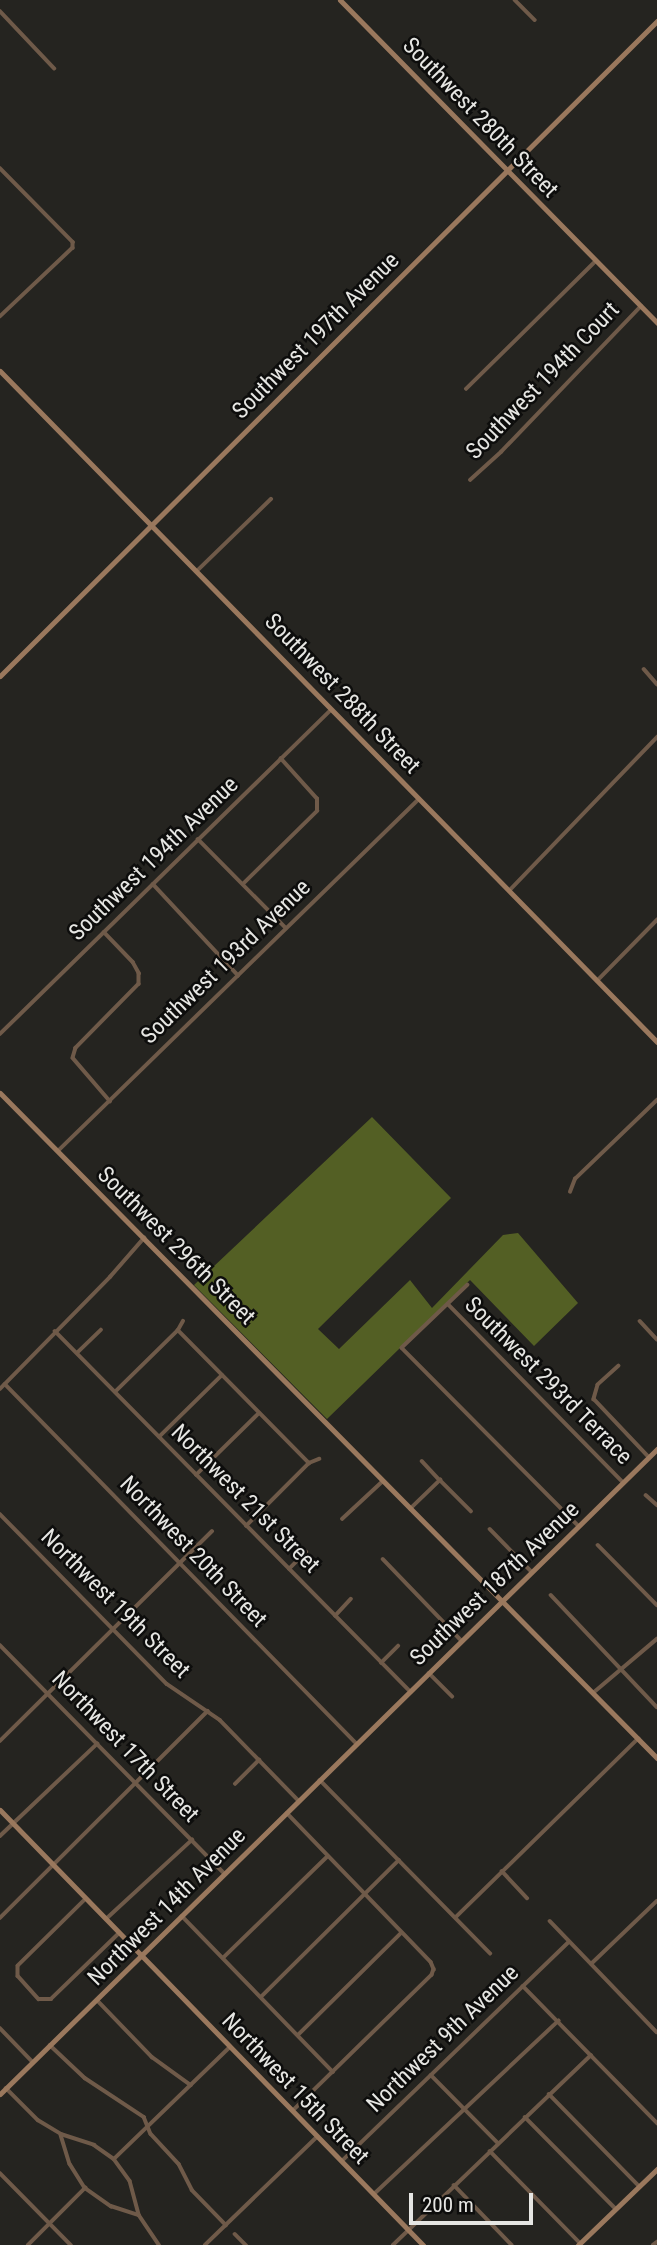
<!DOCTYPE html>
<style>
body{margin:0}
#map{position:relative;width:657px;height:2245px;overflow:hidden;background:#252420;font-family:"Roboto Condensed",sans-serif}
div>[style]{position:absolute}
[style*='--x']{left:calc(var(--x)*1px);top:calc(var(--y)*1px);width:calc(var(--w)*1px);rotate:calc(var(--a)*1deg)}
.forest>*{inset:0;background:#535f24}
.street>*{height:3.5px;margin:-1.75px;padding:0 1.75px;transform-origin:1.75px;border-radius:1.75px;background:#6f5a49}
.secondary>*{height:5px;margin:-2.5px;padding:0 2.5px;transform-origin:2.5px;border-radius:2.5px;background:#9a785d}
span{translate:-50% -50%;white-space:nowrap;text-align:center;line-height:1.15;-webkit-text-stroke:5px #0d0d0c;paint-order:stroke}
.street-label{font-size:23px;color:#e6e6e3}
.scale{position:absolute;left:409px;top:2193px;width:124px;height:32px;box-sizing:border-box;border:4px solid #e6e6e3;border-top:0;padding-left:9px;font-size:21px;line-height:24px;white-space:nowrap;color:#e6e6e3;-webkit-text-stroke:5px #0d0d0c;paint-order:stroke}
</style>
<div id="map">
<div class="forest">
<i style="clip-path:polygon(372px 1117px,451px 1198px,318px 1329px,339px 1349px,410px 1280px,432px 1308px,503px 1235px,518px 1233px,578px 1303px,534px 1346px,470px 1280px,327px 1419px,194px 1285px)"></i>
</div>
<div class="street">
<i style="--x:515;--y:0;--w:28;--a:45"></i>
<i style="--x:0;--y:11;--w:79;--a:46.5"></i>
<i style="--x:0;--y:168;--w:104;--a:45.4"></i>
<i style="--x:73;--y:242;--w:6;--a:90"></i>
<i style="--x:73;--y:248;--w:100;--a:136.6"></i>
<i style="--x:466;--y:389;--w:182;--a:-44.6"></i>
<i style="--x:470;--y:480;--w:42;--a:-42.1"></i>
<i style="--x:501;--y:452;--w:202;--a:-46.2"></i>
<i style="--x:197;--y:571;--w:103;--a:-44.2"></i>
<i style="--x:644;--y:669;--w:20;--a:49"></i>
<i style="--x:198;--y:839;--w:125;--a:45.3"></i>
<i style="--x:153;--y:884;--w:125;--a:47"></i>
<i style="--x:243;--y:884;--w:104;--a:-44.6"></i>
<i style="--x:317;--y:811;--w:12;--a:-90"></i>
<i style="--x:317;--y:799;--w:54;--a:-132"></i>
<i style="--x:509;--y:891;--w:214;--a:-46.1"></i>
<i style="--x:104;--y:932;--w:42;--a:46"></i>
<i style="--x:133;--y:962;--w:13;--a:61"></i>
<i style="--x:139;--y:973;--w:11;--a:90"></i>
<i style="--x:139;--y:984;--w:90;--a:134.5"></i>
<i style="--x:76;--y:1048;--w:10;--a:107"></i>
<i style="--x:73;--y:1058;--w:57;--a:49.3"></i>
<i style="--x:597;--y:981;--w:86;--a:-45.5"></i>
<i style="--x:0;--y:1034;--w:463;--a:-44.4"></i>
<i style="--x:58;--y:1151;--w:504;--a:-44.28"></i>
<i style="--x:570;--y:1192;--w:14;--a:-69"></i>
<i style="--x:575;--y:1179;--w:114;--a:-43.9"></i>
<i style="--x:468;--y:1285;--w:91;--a:136.3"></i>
<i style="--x:402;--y:1348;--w:251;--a:45.2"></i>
<i style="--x:448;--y:1304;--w:250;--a:45.5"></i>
<i style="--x:640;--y:1321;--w:25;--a:47"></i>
<i style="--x:178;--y:1330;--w:187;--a:45.4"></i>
<i style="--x:55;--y:1331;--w:506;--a:45.4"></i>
<i style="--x:77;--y:1353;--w:33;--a:-44"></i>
<i style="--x:619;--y:1366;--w:28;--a:138"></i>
<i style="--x:598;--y:1385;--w:15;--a:106"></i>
<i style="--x:594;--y:1399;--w:80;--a:46.5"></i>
<i style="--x:5;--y:1384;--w:503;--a:45.64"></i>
<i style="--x:0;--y:1389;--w:157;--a:-45.5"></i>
<i style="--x:110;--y:1277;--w:52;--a:-48.9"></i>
<i style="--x:115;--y:1392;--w:88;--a:-44.5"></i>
<i style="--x:178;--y:1330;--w:10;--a:-61"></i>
<i style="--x:159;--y:1437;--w:88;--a:-44.5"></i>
<i style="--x:422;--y:1461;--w:26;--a:47"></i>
<i style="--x:196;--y:1475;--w:88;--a:-44.5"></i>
<i style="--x:646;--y:1495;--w:15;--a:42"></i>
<i style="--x:410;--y:1509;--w:42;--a:-44"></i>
<i style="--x:440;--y:1480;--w:44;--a:45"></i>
<i style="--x:0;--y:1514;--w:238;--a:45.5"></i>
<i style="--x:167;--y:1684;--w:64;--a:34.2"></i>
<i style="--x:220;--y:1720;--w:113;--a:45.7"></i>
<i style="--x:342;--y:1519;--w:56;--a:-42.8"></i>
<i style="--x:246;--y:1526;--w:89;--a:-45"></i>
<i style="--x:309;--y:1463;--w:11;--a:-22"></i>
<i style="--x:490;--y:1529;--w:60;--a:45.7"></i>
<i style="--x:598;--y:1545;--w:84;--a:45.5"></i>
<i style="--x:383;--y:1559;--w:114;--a:46.1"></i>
<i style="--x:289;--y:1569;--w:24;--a:-45"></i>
<i style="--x:551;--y:1595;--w:154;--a:46.6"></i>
<i style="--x:335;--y:1616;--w:23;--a:-47"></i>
<i style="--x:0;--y:1645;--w:321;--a:45.5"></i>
<i style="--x:381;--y:1663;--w:24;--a:-45"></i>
<i style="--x:429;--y:1673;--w:33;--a:45"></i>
<i style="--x:593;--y:1693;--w:84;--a:-40.2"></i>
<i style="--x:0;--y:1741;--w:298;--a:-44.7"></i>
<i style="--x:320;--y:1780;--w:243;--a:45.5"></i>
<i style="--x:235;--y:1784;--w:34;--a:-45"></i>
<i style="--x:287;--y:1813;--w:207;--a:46"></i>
<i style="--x:431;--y:1962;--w:8;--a:67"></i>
<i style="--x:434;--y:1969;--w:6;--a:108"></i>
<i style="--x:432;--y:1975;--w:194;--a:135.6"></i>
<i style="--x:0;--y:1836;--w:134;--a:-43.5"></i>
<i style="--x:502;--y:1871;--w:37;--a:47"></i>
<i style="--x:86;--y:1899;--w:95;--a:135.4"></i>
<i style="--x:18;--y:1966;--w:10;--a:90"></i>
<i style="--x:18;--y:1976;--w:31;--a:48"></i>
<i style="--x:39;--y:1999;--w:12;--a:0"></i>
<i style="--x:51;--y:1999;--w:95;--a:-44.1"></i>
<i style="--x:182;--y:1916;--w:217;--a:45.9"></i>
<i style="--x:456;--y:1917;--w:255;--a:-44.4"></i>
<i style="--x:0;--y:1918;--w:293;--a:-44.9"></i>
<i style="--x:106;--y:1919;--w:117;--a:-42.6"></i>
<i style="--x:550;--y:1921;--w:154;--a:46.1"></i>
<i style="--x:223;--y:1958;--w:145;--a:-44.2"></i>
<i style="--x:591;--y:1964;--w:91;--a:-43.7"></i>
<i style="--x:523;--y:1986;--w:192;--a:45.6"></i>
<i style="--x:261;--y:1997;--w:194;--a:-44.8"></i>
<i style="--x:98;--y:2001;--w:78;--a:46"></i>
<i style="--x:152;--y:2057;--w:48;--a:35.7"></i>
<i style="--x:0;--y:2028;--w:47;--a:45.9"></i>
<i style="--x:298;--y:2035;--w:145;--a:-44.7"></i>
<i style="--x:50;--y:2045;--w:48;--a:43.3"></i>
<i style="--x:85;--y:2078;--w:71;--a:33.5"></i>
<i style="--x:144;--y:2117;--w:18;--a:68"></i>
<i style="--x:151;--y:2134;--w:41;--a:47"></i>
<i style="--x:179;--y:2164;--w:29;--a:63"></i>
<i style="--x:192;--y:2190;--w:49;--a:45.8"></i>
<i style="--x:431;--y:2075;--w:95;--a:45.4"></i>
<i style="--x:6;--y:2088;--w:45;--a:45"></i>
<i style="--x:38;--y:2120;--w:27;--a:31"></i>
<i style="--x:61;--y:2134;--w:35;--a:18"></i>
<i style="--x:94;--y:2145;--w:24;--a:35"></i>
<i style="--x:114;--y:2159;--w:27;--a:54"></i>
<i style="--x:130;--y:2181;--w:35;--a:75"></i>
<i style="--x:139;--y:2215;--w:36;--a:56"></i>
<i style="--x:549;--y:2094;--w:129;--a:45.6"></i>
<i style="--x:525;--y:2117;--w:128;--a:45.3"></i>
<i style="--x:61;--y:2135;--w:30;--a:73"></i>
<i style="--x:70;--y:2164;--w:28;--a:58"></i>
<i style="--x:85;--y:2188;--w:32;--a:35"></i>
<i style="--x:111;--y:2206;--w:29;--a:18"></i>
<i style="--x:490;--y:2151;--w:129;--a:45.6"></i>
<i style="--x:114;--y:2159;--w:161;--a:-44"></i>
<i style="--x:342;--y:2161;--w:315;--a:-44"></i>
<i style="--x:0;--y:2173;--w:101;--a:45.4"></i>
<i style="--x:454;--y:2185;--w:83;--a:46"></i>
<i style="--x:374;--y:2194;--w:253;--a:-43.2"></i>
<i style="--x:235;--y:2234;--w:16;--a:45"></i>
<i style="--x:28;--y:2245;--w:81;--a:-45"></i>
<i style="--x:205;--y:2245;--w:156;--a:-44"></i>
<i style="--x:393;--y:2245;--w:274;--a:-43.8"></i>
<i style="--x:653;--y:2245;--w:5;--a:-37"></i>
</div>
<div class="secondary">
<i style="--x:340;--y:0;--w:453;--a:45.5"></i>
<i style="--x:0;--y:371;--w:939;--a:45.6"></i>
<i style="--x:0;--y:676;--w:928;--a:-44.91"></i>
<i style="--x:0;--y:1093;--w:935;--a:45.35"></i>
<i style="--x:0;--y:1810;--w:607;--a:45.8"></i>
<i style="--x:0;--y:2094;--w:921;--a:-44.47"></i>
<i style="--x:578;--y:2245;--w:110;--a:-43.9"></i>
</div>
<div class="street-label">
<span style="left:480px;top:118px;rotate:46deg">Southwest 280th Street</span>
<span style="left:316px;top:336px;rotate:-45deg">Southwest 197th Avenue</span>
<span style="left:543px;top:381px;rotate:-46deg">Southwest 194th Court</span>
<span style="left:342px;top:694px;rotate:46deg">Southwest 288th Street</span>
<span style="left:154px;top:859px;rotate:-44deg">Southwest 194th Avenue</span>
<span style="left:226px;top:962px;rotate:-44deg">Southwest 193rd Avenue</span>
<span style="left:176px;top:1246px;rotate:45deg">Southwest 296th Street</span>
<span style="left:548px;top:1381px;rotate:45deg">Southwest 293rd Terrace</span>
<span style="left:245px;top:1499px;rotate:45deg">Northwest 21st Street</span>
<span style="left:193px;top:1552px;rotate:46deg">Northwest 20th Street</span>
<span style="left:495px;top:1584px;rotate:-44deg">Southwest 187th Avenue</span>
<span style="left:115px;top:1604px;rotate:45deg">Northwest 19th Street</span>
<span style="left:125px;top:1747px;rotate:46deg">Northwest 17th Street</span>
<span style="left:167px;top:1907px;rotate:-45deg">Northwest 14th Avenue</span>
<span style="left:443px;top:2039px;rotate:-44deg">Northwest 9th Avenue</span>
<span style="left:295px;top:2089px;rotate:46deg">Northwest 15th Street</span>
</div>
<div class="scale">200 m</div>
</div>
